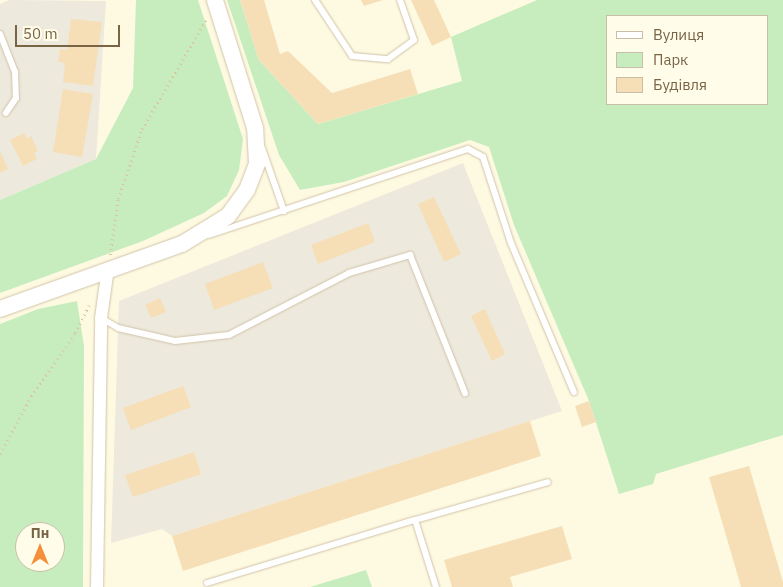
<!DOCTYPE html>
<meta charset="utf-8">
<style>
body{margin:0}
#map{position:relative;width:783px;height:587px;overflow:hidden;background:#fefae2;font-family:"IBM Plex Sans",sans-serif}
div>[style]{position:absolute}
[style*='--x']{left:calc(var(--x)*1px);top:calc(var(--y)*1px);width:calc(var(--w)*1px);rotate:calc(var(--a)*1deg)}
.industrial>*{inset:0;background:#ede9dd}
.green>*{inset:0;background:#c7edbf}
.building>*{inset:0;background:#f6dfb7}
.path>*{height:2.5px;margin-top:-1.25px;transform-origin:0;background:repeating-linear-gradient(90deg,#dbc39a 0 1px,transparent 0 5px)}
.roads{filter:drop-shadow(0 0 1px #d1c3a8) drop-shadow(0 0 1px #d1c3a8)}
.service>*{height:6px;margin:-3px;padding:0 3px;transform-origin:3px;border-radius:3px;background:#fff}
.minor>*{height:12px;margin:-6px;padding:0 6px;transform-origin:6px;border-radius:6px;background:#fff}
.tertiary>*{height:16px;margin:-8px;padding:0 8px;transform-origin:8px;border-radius:8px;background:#fff}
span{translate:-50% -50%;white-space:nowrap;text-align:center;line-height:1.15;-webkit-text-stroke:5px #fffcea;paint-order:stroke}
.legend{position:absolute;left:606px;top:15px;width:162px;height:90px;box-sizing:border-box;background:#fffcea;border:1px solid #c9bfa8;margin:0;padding:6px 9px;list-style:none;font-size:15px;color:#796446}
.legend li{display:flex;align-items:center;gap:10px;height:25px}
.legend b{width:25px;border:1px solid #c9bfa8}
.north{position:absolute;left:15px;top:522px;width:50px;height:50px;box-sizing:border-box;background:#fffcea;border:1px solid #c9bfa8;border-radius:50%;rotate:0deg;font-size:14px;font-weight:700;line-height:20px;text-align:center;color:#796446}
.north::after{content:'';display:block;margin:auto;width:18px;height:22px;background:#f4903c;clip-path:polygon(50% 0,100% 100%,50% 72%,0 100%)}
.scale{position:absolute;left:15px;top:25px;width:105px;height:22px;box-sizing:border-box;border:2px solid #796446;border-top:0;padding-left:6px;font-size:15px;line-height:18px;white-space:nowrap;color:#796446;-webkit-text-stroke:4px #fffcea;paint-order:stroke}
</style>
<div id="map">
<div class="industrial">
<i style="clip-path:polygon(9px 0,106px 1px,96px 159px,0 200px,0 4px)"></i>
<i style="clip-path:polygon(463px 163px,562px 411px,172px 536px,162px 529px,111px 543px,119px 301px)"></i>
</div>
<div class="green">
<i style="clip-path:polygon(136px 0,198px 0,243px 139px,239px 170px,227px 196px,204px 213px,143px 241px,0 293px,0 200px,96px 159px,133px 88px)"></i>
<i style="clip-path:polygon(evenodd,227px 0,240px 0,259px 60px,318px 124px,462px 81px,451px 37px,537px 0,783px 0,783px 435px,656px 474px,653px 484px,619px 494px,589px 401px,514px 225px,489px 147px,470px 140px,344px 182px,300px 190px,279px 155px,227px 0,607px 16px,767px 16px,767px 104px,607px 104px,607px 16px)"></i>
<i style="clip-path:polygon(evenodd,77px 301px,84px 346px,83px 587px,0 587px,0 324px,38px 309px,77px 301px,25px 532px,55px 532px,55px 562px,25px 562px,25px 532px)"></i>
<i style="clip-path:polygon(366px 570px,372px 587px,310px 587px)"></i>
</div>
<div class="building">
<i style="clip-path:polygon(240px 0,264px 0,280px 54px,288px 51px,332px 93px,410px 69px,418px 94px,318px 124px,259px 60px)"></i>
<i style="clip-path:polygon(361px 0,383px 0,364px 6px)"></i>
<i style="clip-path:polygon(411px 0,434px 0,451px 37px,432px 46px)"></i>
<i style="clip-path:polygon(71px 19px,102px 22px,93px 86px,63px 82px,65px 63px,58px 62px,60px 49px,67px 50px)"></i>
<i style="clip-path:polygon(63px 89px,93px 94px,82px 157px,53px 152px)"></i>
<i style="clip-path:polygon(24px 133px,27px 139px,31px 136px,38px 151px,34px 153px,37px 159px,23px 166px,10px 140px)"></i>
<i style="clip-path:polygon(0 151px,8px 169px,0 173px)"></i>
<i style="clip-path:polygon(434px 197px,461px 254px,444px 262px,418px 204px)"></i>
<i style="clip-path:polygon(368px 223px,375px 242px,318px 264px,311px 245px)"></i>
<i style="clip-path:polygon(263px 262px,273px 288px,214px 310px,205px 284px)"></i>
<i style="clip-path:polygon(160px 298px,166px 312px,151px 318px,145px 305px)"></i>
<i style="clip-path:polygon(485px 309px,505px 354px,492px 361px,471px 316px)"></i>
<i style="clip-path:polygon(183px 386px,191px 407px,131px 430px,123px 408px)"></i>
<i style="clip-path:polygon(589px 401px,596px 422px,582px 427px,575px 406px)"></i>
<i style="clip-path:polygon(530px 421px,541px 456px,183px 571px,172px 536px)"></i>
<i style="clip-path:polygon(194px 452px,201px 474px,133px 497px,125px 475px)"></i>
<i style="clip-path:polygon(749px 466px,783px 582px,783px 587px,741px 587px,709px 477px)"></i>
<i style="clip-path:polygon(562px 526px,572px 559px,510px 577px,513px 587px,452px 587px,444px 560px)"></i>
</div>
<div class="path">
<i style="--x:110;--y:255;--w:57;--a:-81.9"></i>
<i style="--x:118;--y:199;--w:74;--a:-71.1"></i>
<i style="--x:142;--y:129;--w:126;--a:-59.6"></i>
<i style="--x:0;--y:454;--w:66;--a:-61.9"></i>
<i style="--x:31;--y:396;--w:77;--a:-55.1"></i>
<i style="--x:75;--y:333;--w:31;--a:-63"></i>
</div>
<div class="roads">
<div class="service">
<i style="--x:315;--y:0;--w:67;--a:56.5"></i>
<i style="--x:352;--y:56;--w:36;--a:5"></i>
<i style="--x:388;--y:59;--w:32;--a:-36"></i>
<i style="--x:414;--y:40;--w:42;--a:-109.3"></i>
<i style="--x:0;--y:34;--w:41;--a:68.5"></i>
<i style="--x:15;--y:72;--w:26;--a:88"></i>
<i style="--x:16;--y:98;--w:18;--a:124"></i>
<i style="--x:262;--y:148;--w:67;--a:70.8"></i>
<i style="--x:209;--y:235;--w:273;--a:-18.4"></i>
<i style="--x:468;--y:149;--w:17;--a:28"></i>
<i style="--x:483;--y:157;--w:90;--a:72"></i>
<i style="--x:511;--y:243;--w:162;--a:67.1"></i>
<i style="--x:101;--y:318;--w:20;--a:30"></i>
<i style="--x:118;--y:328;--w:58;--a:12.8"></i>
<i style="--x:175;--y:341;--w:54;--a:-6.3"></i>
<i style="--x:229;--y:335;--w:135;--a:-27.3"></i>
<i style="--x:349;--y:273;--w:64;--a:-16.4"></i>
<i style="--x:410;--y:255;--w:149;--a:68.3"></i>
<i style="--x:207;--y:583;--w:217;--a:-16.9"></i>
<i style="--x:436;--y:587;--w:70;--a:-107.4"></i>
<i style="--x:415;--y:520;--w:138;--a:-15.9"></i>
</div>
<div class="minor">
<i style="--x:97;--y:587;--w:269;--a:-89.1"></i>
<i style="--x:101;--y:318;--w:50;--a:-82"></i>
</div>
<div class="tertiary">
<i style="--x:0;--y:309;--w:193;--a:-19.7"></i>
<i style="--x:182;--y:244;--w:54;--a:-31.3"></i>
<i style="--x:228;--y:216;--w:32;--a:-54"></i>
<i style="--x:247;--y:190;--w:28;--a:-69"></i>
<i style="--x:257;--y:164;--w:36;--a:-93"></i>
<i style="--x:255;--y:128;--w:134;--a:-107.4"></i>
</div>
</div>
<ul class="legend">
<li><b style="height:6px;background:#fff"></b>Вулиця</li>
<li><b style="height:14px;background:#c7edbf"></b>Парк</li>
<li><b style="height:14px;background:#f6dfb7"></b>Будівля</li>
</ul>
<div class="north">Пн</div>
<div class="scale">50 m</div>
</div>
